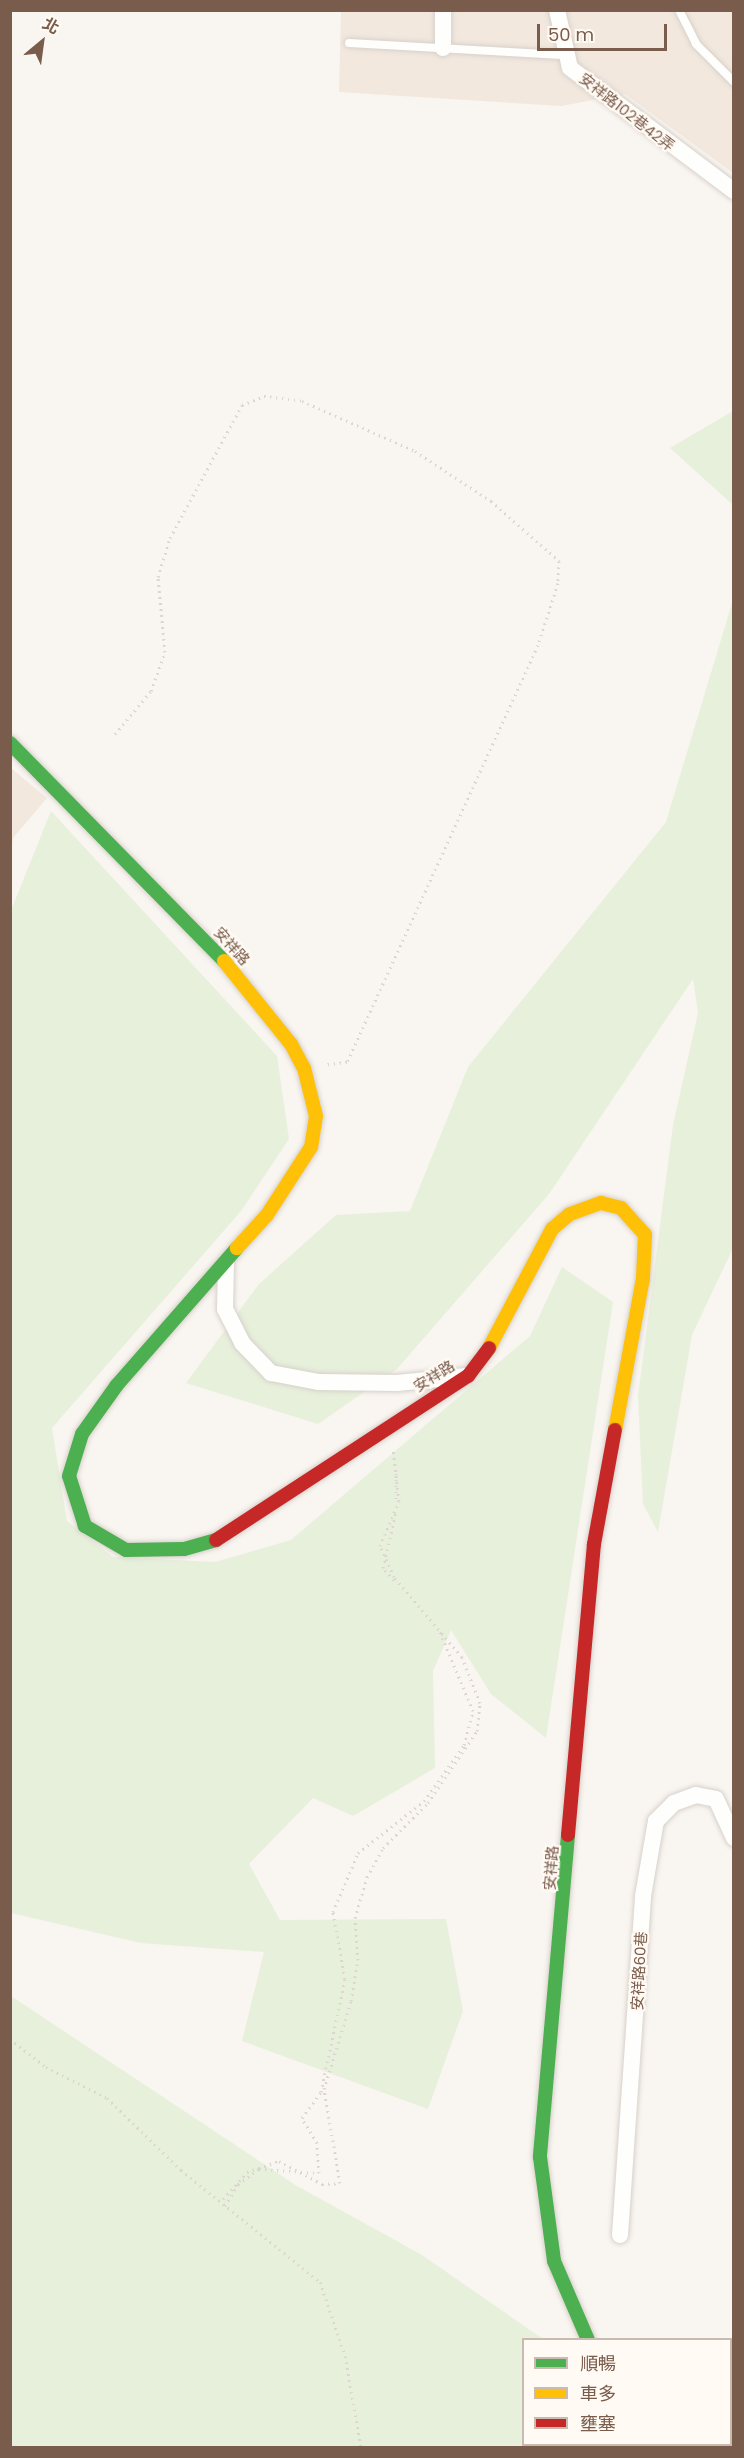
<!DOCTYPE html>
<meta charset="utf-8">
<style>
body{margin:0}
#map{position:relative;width:744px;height:2458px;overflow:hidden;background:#f9f5f0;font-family:Poppins,"Noto Sans TC",sans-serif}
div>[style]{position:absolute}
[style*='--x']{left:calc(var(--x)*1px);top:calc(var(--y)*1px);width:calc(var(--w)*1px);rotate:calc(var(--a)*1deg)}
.residential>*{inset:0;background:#f2e8de}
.green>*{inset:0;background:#e7f0db}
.path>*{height:3px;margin-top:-1.5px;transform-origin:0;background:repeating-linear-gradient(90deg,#dcd5d0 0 1.5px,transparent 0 6px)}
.roads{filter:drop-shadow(0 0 2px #d7d1cb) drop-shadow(0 0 2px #d7d1cb)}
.lane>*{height:8px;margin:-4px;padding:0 4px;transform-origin:4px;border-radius:4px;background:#fefefd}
.street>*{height:16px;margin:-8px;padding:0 8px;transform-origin:8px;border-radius:8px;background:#fefefd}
.fast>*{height:14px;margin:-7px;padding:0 7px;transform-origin:7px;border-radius:7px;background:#4caf50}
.slow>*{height:14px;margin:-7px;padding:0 7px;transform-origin:7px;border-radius:7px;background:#ffc107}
.jam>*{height:14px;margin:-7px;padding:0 7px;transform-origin:7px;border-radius:7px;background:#c62828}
span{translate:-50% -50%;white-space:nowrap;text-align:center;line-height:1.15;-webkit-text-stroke:4.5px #fffaf3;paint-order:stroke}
.street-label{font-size:15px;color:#7a5c4d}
.frame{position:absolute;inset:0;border:12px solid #7a5c4d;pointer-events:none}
.legend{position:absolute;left:522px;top:2338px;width:210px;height:108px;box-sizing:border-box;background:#fffaf3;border:2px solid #cabbb1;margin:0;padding:8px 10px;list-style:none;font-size:18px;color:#7a5c4d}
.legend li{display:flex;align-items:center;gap:12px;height:30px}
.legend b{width:30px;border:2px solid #cabbb1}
.north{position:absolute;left:12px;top:12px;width:60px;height:60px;-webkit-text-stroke:4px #fffaf3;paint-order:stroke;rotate:29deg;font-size:16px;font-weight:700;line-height:24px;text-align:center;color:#7a5c4d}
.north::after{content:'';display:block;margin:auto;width:21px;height:27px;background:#7a5c4d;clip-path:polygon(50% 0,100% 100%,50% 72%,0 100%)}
.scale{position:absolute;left:537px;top:24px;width:130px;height:27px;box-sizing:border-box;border:3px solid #7a5c4d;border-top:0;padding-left:8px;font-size:18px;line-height:21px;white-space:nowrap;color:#7a5c4d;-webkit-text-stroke:4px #fffaf3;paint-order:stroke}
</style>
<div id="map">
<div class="residential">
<i style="clip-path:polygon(341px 11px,733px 11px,733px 173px,625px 94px,561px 106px,339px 92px)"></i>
<i style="clip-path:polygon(11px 768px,47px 798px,13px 838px,11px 854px)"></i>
</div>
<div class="green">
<i style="clip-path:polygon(733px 411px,733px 505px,670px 448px)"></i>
<i style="clip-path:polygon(733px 600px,733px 1248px,692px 1335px,658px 1532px,643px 1504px,638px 1396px,673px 1125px,698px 1013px,693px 979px,549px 1194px,397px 1369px,318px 1424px,186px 1383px,259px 1284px,336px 1215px,410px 1211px,468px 1067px,666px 822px)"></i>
<i style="clip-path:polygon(51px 811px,277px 1056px,289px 1139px,241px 1211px,52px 1428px,67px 1521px,113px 1557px,215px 1562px,291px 1540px,530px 1336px,562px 1267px,613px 1302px,546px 1738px,491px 1694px,451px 1630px,433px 1671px,435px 1768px,353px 1816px,313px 1798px,249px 1864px,280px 1920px,446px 1919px,463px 2011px,428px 2109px,242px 2041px,264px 1952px,141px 1943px,11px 1913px,10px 913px)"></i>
<i style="clip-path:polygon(11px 1996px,297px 2186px,422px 2255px,543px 2339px,524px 2340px,524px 2444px,730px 2444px,731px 2434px,733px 2447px,11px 2447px)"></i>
</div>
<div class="path">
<i style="--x:115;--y:734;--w:56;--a:-50.1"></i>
<i style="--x:151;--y:691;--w:41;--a:-70.3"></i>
<i style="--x:165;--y:652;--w:75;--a:-95.3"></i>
<i style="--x:158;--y:577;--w:41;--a:-72.9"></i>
<i style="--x:170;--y:538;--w:151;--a:-61.6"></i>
<i style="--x:242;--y:405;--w:24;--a:-22"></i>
<i style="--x:264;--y:396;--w:38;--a:7"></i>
<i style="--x:302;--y:401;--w:124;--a:23.9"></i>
<i style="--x:415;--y:451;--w:91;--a:33.3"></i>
<i style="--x:491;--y:501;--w:91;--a:41.4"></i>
<i style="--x:559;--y:561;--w:22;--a:93"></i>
<i style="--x:558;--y:583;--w:65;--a:107.9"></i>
<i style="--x:538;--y:645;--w:459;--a:114.6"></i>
<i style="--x:347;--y:1062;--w:23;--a:173"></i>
<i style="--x:396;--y:1473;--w:29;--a:90"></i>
<i style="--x:394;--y:1580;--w:16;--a:-133"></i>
<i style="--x:383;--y:1568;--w:57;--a:-76.9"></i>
<i style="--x:10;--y:2039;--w:46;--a:37.9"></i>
<i style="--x:46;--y:2067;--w:68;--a:26.9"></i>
<i style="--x:107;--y:2098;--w:103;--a:44.2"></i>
<i style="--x:181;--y:2170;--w:179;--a:38.9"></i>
<i style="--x:320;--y:2282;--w:78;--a:71.3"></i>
<i style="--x:345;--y:2356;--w:93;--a:80.1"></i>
<i style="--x:223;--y:2199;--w:36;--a:-48"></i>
<i style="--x:247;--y:2172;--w:34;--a:-19"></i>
<i style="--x:279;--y:2161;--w:49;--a:28.1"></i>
<i style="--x:322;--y:2184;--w:18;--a:-3"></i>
<i style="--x:340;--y:2183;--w:95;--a:-99.7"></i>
<i style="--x:324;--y:2089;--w:92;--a:-72.9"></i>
<i style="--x:351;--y:2001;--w:42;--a:-80.3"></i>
<i style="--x:358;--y:1960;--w:42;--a:-94.1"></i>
<i style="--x:355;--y:1918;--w:43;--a:-73.7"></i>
<i style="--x:367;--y:1877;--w:33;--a:-61"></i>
<i style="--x:383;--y:1848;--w:64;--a:-45"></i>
<i style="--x:428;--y:1803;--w:87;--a:-55.8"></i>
<i style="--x:477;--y:1731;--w:28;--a:-84"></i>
<i style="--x:480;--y:1703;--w:49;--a:-111.4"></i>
<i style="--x:462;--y:1657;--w:105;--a:-130.4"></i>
<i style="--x:394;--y:1577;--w:34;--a:-114"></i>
<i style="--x:380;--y:1546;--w:49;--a:-67.1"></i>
<i style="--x:399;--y:1501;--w:53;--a:-96.5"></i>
<i style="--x:225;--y:2206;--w:26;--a:-59"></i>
<i style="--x:238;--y:2184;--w:26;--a:-36"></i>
<i style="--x:259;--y:2169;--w:60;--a:3.8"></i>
<i style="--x:319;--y:2173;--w:30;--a:-94"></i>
<i style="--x:317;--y:2143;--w:29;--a:-121"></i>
<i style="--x:302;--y:2118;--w:32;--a:-54"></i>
<i style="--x:321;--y:2092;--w:116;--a:-78"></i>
<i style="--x:345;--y:1979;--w:68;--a:-100.2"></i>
<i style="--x:333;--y:1912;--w:64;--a:-67"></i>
<i style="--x:358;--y:1853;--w:84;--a:-38.2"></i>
<i style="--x:424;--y:1801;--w:69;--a:-54.5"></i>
<i style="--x:464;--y:1745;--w:35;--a:-75"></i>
<i style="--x:473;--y:1711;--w:86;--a:-112.7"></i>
</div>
<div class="roads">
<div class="lane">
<i style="--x:679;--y:10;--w:38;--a:63"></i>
<i style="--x:696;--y:44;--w:54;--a:45"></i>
<i style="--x:349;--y:43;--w:214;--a:3.2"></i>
</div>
<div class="street">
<i style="--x:557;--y:10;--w:59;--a:77.4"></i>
<i style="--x:570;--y:68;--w:205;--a:36.9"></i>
<i style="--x:443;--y:48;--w:38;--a:-90"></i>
<i style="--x:226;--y:1262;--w:47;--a:91.2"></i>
<i style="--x:225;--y:1309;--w:38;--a:63"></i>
<i style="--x:242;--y:1343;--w:42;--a:46"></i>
<i style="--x:271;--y:1373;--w:49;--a:10.6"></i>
<i style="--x:319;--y:1382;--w:78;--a:0.7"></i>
<i style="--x:397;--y:1383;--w:70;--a:-5.7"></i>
<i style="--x:620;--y:2235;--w:340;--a:-86.1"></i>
<i style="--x:643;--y:1896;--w:76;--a:-80.2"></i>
<i style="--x:656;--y:1821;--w:25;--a:-45"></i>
<i style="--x:674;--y:1803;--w:23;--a:-20"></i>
<i style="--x:696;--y:1795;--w:20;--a:11"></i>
<i style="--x:716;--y:1799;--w:43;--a:65.2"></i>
</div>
<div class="fast">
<i style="--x:10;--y:743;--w:305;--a:45.5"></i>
<i style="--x:216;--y:1540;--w:33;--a:164"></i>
<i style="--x:184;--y:1549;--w:58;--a:179"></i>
<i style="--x:126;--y:1550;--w:48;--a:-149.7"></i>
<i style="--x:85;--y:1526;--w:52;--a:-107.7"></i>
<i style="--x:69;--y:1476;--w:44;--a:-72.8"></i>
<i style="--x:82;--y:1434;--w:60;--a:-54.5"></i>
<i style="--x:117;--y:1385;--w:182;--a:-48.8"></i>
<i style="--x:568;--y:1835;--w:323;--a:95"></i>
<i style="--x:540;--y:2157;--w:105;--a:82.3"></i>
<i style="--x:554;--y:2261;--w:86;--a:66.7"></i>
</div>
<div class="slow">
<i style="--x:224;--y:961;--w:107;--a:51.1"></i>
<i style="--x:291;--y:1044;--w:27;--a:62"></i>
<i style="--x:304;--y:1068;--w:49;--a:76"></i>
<i style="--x:316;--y:1116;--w:31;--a:99"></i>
<i style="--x:311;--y:1147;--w:81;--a:122.9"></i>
<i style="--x:267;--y:1215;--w:45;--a:132.3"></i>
<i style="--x:489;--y:1348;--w:135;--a:-62.1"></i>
<i style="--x:552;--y:1229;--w:23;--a:-40"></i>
<i style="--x:570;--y:1214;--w:33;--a:-20"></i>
<i style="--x:601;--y:1203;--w:21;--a:14"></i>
<i style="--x:621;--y:1208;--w:36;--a:48"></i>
<i style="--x:645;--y:1235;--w:43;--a:92.7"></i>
<i style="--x:643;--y:1278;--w:155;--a:100.4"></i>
</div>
<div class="jam">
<i style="--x:216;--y:1540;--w:301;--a:-33.1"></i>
<i style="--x:468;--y:1376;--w:35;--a:-53"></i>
<i style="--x:568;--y:1835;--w:292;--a:-84.9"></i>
<i style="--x:594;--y:1544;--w:116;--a:-79.6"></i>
<i style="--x:730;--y:2404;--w:4;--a:0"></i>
</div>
</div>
<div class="street-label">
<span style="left:627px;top:112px;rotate:38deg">安祥路102巷42弄</span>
<span style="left:232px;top:946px;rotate:48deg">安祥路</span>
<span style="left:434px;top:1376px;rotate:-32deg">安祥路</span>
<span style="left:551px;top:1868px;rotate:-86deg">安祥路</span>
<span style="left:639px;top:1971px;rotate:-87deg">安祥路60巷</span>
</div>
<div class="frame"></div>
<ul class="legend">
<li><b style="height:8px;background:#4caf50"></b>順暢</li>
<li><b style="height:8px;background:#ffc107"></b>車多</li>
<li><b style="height:8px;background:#c62828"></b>壅塞</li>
</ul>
<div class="north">北</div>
<div class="scale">50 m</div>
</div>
